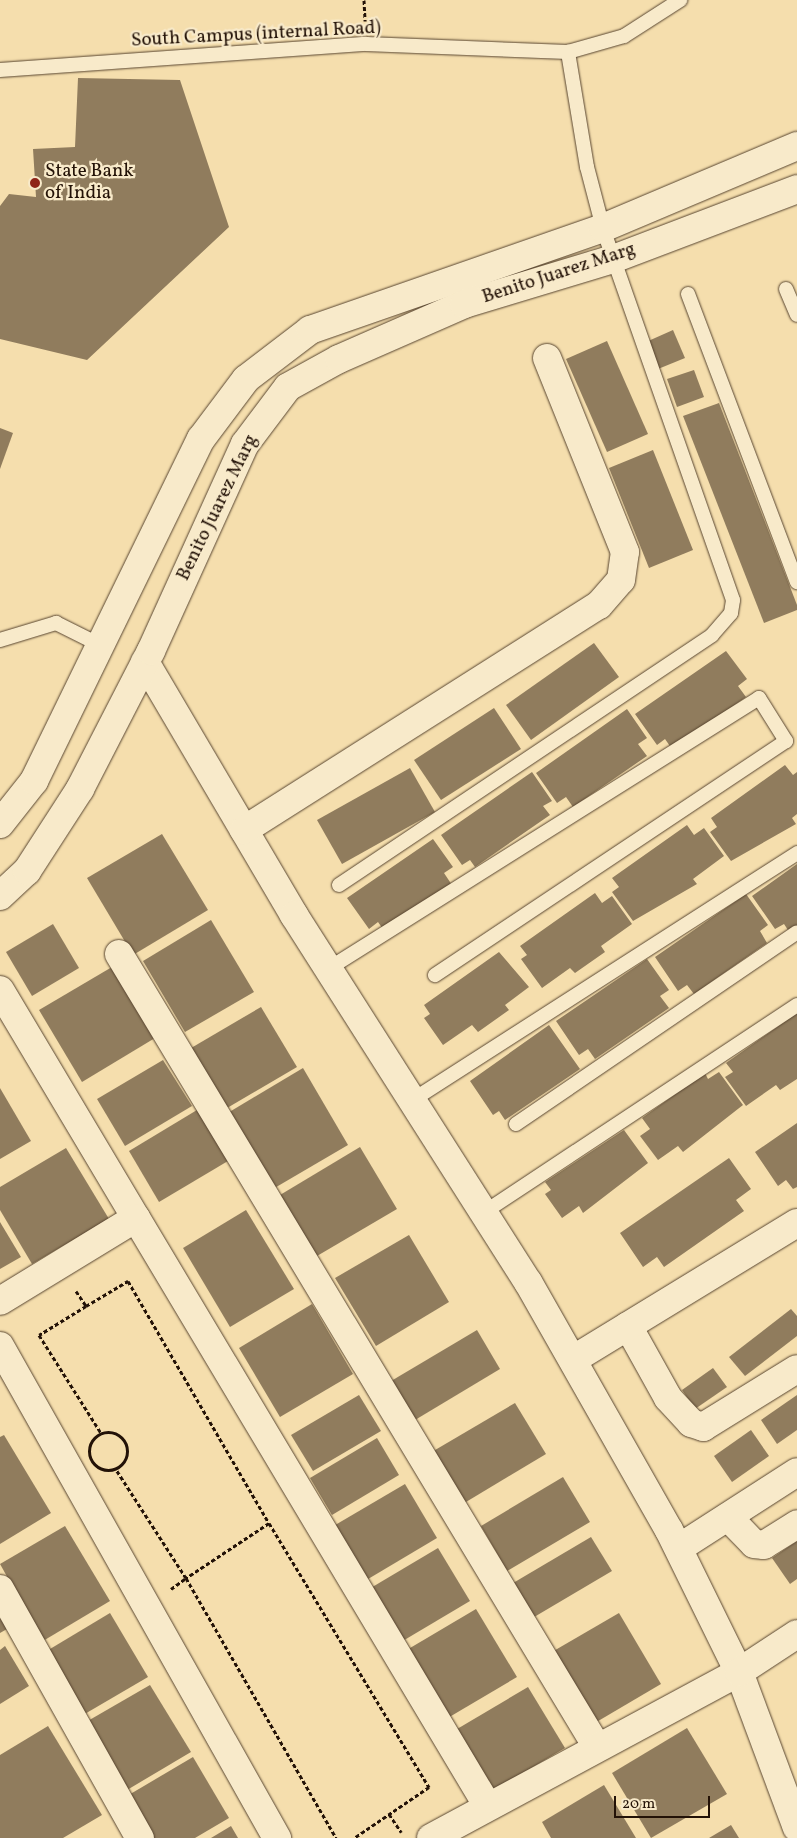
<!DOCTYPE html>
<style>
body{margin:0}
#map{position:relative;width:797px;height:1838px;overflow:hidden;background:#f5dead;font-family:Vollkorn,serif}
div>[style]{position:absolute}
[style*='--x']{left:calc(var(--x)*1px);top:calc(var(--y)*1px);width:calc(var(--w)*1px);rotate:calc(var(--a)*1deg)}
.building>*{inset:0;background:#907c5d}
.path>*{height:3px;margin-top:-1.5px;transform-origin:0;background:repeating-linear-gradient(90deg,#231207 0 4px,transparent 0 6.5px)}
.path>.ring{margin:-1.5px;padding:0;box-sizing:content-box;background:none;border:3px solid #231207;border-radius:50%}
.roads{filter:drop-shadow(0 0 1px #584530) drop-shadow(0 0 1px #584530)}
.lane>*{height:14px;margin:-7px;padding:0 7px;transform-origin:7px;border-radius:7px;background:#f8eaca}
.street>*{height:28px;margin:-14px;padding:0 14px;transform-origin:14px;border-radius:14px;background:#f8eaca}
.secondary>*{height:28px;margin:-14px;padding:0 14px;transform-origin:14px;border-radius:14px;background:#f8eaca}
.dots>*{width:14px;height:14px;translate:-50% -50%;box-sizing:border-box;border:2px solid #f8eaca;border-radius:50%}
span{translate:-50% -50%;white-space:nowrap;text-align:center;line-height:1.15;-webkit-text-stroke:4.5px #f8eaca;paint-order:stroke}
.street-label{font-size:19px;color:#231207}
.poi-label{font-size:19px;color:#231207}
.left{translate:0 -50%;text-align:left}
.scale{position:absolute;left:614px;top:1796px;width:96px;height:22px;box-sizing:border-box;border:2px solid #231207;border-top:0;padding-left:6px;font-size:15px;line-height:18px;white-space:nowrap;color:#231207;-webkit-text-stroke:4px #f8eaca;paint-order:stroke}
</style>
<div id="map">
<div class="building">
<i style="clip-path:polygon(78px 78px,180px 80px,229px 227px,87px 360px,0 339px,0 206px,9px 194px,36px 197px,33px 149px,75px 147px)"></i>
<i style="clip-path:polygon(673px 330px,685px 358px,658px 369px,646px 342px)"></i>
<i style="clip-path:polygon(607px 341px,648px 434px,607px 452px,566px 359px)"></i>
<i style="clip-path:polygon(694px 370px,704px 397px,677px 407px,667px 379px)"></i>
<i style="clip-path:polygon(719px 403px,797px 605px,797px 610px,764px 623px,683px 416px)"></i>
<i style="clip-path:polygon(0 428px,13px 433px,0 469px)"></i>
<i style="clip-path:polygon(653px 450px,693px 550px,649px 568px,609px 468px)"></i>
<i style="clip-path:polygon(594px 643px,619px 677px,531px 740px,506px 705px)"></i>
<i style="clip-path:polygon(726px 651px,747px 679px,738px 686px,746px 697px,672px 749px,665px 739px,657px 745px,635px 714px)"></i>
<i style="clip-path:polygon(494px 708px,521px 749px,441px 800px,414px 760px)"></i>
<i style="clip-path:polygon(627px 709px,647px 738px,638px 744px,647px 756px,573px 807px,566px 797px,557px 803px,536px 773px)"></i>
<i style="clip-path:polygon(785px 765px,793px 775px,797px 772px,797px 814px,792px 818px,796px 824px,731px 861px,710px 832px,717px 827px,711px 818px)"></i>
<i style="clip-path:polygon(410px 768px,435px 812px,342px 864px,317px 820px)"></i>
<i style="clip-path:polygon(532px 772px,552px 801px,543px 806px,550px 815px,475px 867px,470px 860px,462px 865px,441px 835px)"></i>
<i style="clip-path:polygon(687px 825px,694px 835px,704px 828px,724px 856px,693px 879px,697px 884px,633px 921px,612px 892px,619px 887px,612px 878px)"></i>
<i style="clip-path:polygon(162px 834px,208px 910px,133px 955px,87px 878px)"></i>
<i style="clip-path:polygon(433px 839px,453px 867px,444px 873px,452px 885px,385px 932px,378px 922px,369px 929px,347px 898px)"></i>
<i style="clip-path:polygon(797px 864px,797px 929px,790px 933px,784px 924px,775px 929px,752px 896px)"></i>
<i style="clip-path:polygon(595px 893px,602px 903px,612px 896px,632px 924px,601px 946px,605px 952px,575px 973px,570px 968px,542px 988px,521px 959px,527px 955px,520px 946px)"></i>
<i style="clip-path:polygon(746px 894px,768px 925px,760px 931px,767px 943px,694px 994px,687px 985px,678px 991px,655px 957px)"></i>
<i style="clip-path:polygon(211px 920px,254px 992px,185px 1032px,143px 961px)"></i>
<i style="clip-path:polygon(53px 924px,79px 968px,32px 996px,6px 952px)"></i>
<i style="clip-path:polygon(499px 952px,529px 987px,505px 1005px,509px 1010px,478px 1032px,472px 1025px,443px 1045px,424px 1018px,430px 1014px,424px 1005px)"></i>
<i style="clip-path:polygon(647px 959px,669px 990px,660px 996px,669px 1008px,595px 1059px,588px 1049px,579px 1055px,556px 1021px)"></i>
<i style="clip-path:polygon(112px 967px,155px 1038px,82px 1082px,39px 1010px)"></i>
<i style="clip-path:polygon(261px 1007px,297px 1067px,222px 1111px,186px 1051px)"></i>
<i style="clip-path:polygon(797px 1013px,797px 1079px,780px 1090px,776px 1085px,746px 1106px,725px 1077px,733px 1072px,726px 1063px)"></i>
<i style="clip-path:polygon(549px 1025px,580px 1069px,505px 1120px,499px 1111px,493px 1115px,470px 1081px)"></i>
<i style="clip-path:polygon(163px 1060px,192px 1106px,125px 1146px,97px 1099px)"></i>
<i style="clip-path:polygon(303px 1068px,348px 1145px,266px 1193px,221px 1117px)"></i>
<i style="clip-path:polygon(719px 1072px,743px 1105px,683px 1152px,678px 1146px,658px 1160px,640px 1136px,650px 1129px,642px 1118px,705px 1073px,708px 1079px)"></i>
<i style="clip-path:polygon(0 1088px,31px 1141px,0 1159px)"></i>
<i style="clip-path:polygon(197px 1110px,228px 1161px,159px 1202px,129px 1151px)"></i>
<i style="clip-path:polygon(797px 1123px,797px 1187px,793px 1189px,786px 1180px,778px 1186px,755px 1152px)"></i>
<i style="clip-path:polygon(624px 1130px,648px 1163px,583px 1213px,579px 1206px,562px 1218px,545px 1194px,551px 1190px,545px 1182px)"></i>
<i style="clip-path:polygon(360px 1147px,397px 1209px,317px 1256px,280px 1195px)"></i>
<i style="clip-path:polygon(66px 1148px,109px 1219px,32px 1264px,0 1210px,0 1187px)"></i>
<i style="clip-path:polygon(729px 1158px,751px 1189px,736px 1200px,744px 1211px,664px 1267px,657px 1257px,643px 1267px,620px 1233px)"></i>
<i style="clip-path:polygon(246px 1210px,294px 1289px,230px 1327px,183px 1248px)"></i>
<i style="clip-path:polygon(0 1222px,21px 1257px,0 1269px)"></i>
<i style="clip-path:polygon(409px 1235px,449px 1302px,376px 1346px,335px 1278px)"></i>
<i style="clip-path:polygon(312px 1304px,353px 1374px,280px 1417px,239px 1348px)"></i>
<i style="clip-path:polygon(791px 1309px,797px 1316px,797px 1336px,745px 1376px,729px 1357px)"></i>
<i style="clip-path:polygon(477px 1330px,500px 1369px,405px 1426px,381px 1387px)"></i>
<i style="clip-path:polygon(713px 1368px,727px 1387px,695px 1409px,682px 1390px)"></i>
<i style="clip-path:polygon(359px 1395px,381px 1431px,313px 1471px,291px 1435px)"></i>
<i style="clip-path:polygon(797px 1395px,797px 1430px,777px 1444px,761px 1420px)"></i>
<i style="clip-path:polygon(515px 1403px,546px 1454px,461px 1505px,430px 1453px)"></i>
<i style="clip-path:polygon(751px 1430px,769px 1456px,732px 1482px,714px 1456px)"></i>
<i style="clip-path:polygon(4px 1435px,51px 1513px,0 1544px,0 1437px)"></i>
<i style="clip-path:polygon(377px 1438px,399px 1475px,332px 1515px,310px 1478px)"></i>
<i style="clip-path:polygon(563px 1477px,590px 1522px,507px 1571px,481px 1526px)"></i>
<i style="clip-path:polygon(405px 1484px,437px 1538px,358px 1585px,325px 1531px)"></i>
<i style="clip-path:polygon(65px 1526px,110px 1601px,43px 1641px,0 1564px)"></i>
<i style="clip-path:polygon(591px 1537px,612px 1571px,524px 1623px,503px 1589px)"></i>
<i style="clip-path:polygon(797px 1541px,797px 1579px,790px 1584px,772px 1558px)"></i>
<i style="clip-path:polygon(438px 1548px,470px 1601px,401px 1642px,369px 1589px)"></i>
<i style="clip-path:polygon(476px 1609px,517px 1677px,446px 1719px,405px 1651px)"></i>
<i style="clip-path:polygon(110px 1613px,148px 1677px,83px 1715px,45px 1652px)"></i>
<i style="clip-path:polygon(619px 1613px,661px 1684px,588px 1727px,545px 1656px)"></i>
<i style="clip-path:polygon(0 1618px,7px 1629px,0 1633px)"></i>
<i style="clip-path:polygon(5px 1646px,29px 1686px,0 1704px,0 1650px)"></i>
<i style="clip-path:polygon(150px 1685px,191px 1752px,127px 1790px,86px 1722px)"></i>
<i style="clip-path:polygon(528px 1687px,565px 1748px,489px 1793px,452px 1732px)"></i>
<i style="clip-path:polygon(48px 1726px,102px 1815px,63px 1838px,0 1838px,0 1755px)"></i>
<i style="clip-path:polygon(687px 1728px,727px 1794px,651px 1838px,612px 1773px)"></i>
<i style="clip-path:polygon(193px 1757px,229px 1818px,195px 1838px,153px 1838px,127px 1796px)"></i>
<i style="clip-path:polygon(604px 1785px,636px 1838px,551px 1838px,542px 1822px)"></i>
<i style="clip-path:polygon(731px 1825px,739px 1838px,709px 1838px)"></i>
<i style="clip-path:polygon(231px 1826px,238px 1838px,211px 1838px)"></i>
</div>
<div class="path">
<i style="--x:364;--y:0;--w:21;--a:87"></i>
<i style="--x:76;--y:1291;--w:18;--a:56"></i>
<i style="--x:86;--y:1306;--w:49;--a:-30.8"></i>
<i style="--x:128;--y:1281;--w:280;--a:59.8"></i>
<i style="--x:269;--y:1523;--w:100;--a:146.5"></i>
<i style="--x:186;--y:1578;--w:131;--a:-122.8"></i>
<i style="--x:86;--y:1306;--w:55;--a:148.3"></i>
<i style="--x:39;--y:1335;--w:116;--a:57.7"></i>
<i class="ring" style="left:89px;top:1432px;width:35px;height:35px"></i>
<i style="--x:269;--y:1523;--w:309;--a:58.8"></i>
<i style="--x:429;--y:1787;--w:91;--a:145.8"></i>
<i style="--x:171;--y:1589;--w:19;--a:-36"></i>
<i style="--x:186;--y:1578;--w:300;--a:60"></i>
<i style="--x:389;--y:1814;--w:22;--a:56"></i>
</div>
<div class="roads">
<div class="lane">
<i style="--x:0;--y:70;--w:367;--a:-4.1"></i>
<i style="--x:366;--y:44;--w:202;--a:2.3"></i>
<i style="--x:568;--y:52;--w:58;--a:-15.9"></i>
<i style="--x:624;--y:36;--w:67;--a:-32.7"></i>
<i style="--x:786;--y:289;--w:28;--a:67"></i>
<i style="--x:688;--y:294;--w:308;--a:69.3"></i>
<i style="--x:0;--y:640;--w:59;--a:-16.9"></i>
<i style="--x:56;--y:623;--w:51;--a:26.6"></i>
<i style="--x:339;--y:885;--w:449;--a:-33.8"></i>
<i style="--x:712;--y:635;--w:29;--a:-49"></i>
<i style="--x:731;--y:613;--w:13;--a:-81"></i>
<i style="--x:733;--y:600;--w:394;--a:-109.3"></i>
<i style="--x:603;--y:228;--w:63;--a:-104.7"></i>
<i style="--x:587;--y:167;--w:117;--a:-99.4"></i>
<i style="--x:328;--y:969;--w:509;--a:-32.16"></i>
<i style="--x:759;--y:698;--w:51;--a:57.9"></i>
<i style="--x:786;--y:741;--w:422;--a:146.3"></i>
<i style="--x:411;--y:1101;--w:459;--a:-32.7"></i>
<i style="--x:516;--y:1124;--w:340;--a:-34.3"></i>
<i style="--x:483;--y:1213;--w:377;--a:-33.5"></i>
</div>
<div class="street">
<i style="--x:145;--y:662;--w:294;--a:59.5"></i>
<i style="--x:294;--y:915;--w:435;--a:57.5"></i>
<i style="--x:528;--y:1282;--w:285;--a:60.4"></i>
<i style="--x:669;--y:1530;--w:158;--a:63.8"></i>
<i style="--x:739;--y:1672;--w:166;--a:69.6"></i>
<i style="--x:244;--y:830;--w:420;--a:-32.4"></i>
<i style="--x:599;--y:605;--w:33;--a:-49"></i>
<i style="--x:621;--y:580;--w:28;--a:-82"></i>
<i style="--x:625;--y:552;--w:209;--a:-111.9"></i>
<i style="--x:119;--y:954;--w:926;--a:58.92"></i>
<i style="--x:0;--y:990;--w:265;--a:59.2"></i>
<i style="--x:136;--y:1218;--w:159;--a:148.6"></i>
<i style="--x:136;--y:1218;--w:684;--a:59.12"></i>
<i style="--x:628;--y:1326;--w:82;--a:60.9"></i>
<i style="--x:668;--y:1398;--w:34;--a:47"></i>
<i style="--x:691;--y:1423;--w:13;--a:18"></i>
<i style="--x:703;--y:1427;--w:110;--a:-31.7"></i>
<i style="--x:0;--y:1346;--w:565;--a:60.62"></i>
<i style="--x:574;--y:1359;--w:261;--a:-31.4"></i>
<i style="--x:728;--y:1517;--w:37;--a:46"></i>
<i style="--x:754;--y:1544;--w:10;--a:6"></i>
<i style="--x:764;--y:1545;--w:39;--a:-32"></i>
<i style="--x:679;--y:1548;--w:140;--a:-32.8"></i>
<i style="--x:0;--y:1589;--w:286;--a:60.7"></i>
<i style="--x:431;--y:1838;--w:350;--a:-28.3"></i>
<i style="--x:739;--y:1672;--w:69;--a:-33.2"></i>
</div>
<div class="secondary">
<i style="--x:0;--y:824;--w:55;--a:-51.7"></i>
<i style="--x:34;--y:781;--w:381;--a:-64"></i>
<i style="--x:201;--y:439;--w:75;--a:-53.1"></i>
<i style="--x:246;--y:379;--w:81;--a:-37.4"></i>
<i style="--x:310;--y:330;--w:310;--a:-19.2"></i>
<i style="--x:603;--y:228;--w:211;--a:-22.9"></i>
<i style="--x:0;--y:896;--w:37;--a:-43"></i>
<i style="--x:27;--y:871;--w:98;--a:-57.1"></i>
<i style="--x:80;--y:789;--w:155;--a:-62.8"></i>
<i style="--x:151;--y:651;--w:227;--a:-65.6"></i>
<i style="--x:245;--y:444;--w:71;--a:-53"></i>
<i style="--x:288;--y:387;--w:58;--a:-28.8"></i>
<i style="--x:339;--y:359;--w:137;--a:-23.7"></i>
<i style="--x:464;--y:304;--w:156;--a:-16.8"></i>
<i style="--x:613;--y:259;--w:197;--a:-20.8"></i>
</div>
</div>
<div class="dots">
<i style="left:35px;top:183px;background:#8f2418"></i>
</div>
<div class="street-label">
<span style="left:256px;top:35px;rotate:-3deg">South Campus (internal Road)</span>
<span style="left:559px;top:274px;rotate:-18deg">Benito Juarez Marg</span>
<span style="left:218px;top:508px;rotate:-64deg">Benito Juarez Marg</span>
</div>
<div class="poi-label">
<span class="left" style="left:45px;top:183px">State Bank<br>of India</span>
</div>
<div class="scale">20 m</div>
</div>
